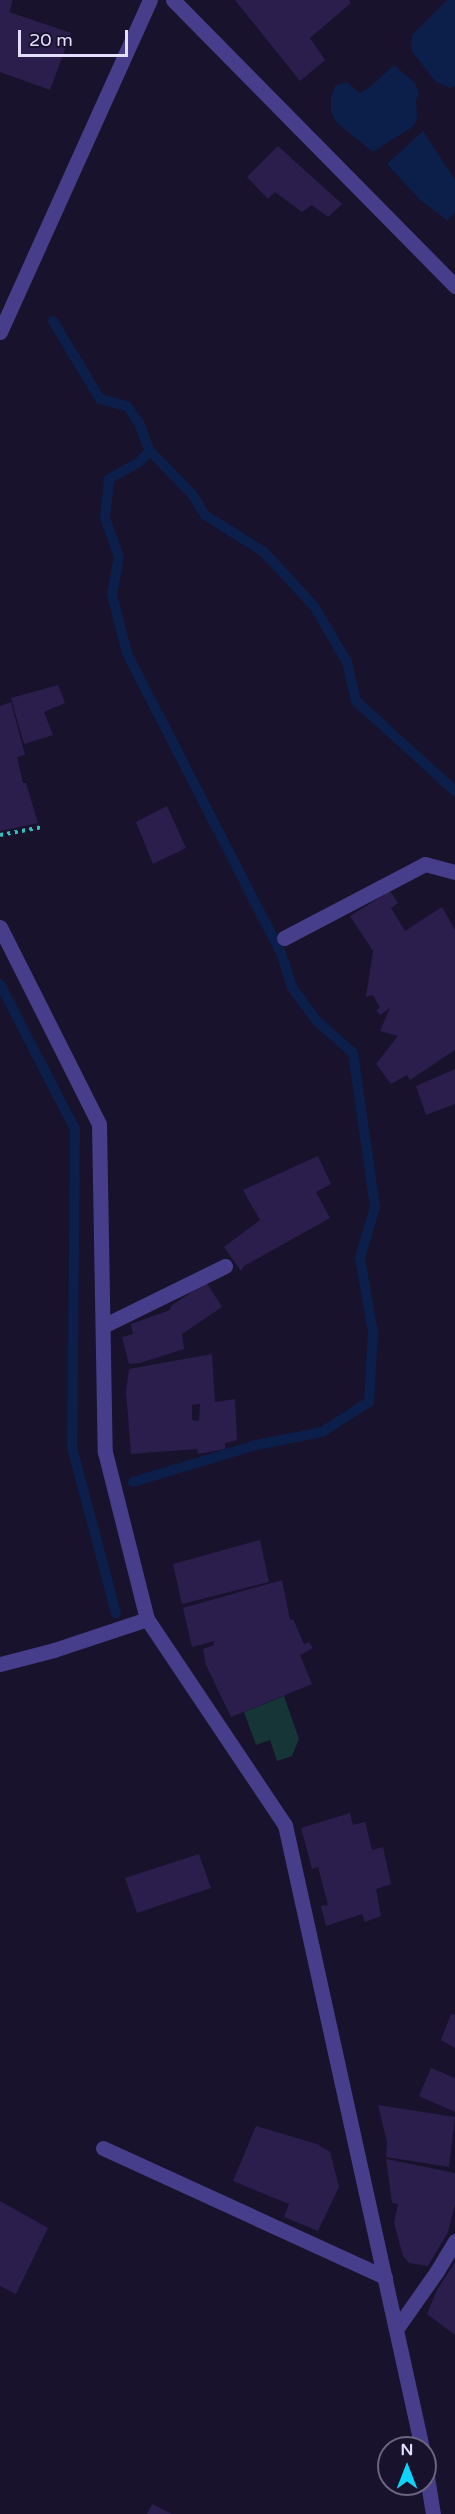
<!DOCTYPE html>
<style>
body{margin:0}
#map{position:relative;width:455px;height:2514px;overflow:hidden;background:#18122c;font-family:"Varela Round",sans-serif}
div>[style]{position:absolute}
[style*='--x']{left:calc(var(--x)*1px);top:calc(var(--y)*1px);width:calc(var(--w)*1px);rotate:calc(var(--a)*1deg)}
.green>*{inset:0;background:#153536}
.water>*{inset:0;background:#0c1f4b}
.stream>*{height:10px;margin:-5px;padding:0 5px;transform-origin:5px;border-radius:5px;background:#0c1f4b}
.building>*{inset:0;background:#2b1e4d}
.path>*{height:4px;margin-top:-2px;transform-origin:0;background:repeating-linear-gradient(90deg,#33bdbd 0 3px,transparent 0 7.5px)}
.minor>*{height:15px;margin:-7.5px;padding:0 7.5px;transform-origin:7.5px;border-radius:7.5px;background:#463e8a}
span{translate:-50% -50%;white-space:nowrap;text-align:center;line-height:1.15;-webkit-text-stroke:6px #18122c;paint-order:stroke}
.north{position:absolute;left:377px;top:2436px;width:60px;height:60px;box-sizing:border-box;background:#18122c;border:2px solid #6a6480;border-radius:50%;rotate:0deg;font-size:16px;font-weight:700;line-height:24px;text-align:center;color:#e4defe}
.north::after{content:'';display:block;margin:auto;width:21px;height:27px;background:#0ed4fb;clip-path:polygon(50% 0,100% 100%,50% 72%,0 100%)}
.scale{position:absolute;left:18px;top:30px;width:110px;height:27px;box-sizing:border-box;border:3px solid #e4defe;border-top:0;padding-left:8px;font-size:18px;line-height:21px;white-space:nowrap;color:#e4defe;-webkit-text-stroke:4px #18122c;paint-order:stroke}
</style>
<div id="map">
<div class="green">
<i style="clip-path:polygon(284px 1696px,299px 1739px,292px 1756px,277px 1761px,270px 1740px,256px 1745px,244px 1712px)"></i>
</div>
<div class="water">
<i style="clip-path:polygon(447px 0,455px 0,455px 86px,450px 88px,436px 82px,411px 50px,412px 35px)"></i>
<i style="clip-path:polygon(394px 65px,415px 83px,419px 93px,416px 101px,417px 118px,414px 126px,373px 152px,337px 123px,331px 112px,331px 98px,335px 86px,347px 82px,360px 93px,370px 87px)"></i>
<i style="clip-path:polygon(423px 131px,455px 180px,455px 212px,447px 220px,419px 199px,387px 164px)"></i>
</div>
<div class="stream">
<i style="--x:53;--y:321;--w:91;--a:58.9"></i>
<i style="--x:100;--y:399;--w:28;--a:15"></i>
<i style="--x:127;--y:406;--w:21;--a:55"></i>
<i style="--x:139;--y:423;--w:30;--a:69"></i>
<i style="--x:150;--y:451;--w:60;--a:45.7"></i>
<i style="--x:192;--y:494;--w:25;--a:58"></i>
<i style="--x:205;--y:515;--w:70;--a:32.1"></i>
<i style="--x:264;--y:552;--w:74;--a:47.2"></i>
<i style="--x:314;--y:606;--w:65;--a:59.5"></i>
<i style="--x:347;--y:662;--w:40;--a:77"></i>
<i style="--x:356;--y:701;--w:134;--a:42.3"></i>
<i style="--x:0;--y:984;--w:163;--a:62.7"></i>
<i style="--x:75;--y:1129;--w:318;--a:90.5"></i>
<i style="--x:72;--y:1447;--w:172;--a:75.2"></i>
<i style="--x:133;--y:1482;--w:128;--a:-16.7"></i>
<i style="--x:256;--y:1445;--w:67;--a:-11.1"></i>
<i style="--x:322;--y:1432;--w:56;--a:-32.6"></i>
<i style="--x:369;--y:1402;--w:70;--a:-86.7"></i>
<i style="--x:373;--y:1332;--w:75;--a:-100"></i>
<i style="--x:360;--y:1258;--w:53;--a:-73.6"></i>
<i style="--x:375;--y:1207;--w:156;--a:-98.1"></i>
<i style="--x:353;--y:1053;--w:50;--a:-138.3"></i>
<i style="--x:316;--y:1020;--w:41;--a:-126"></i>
<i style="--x:292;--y:987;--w:36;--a:-108"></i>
<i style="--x:281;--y:953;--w:337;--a:-117.2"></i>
<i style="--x:127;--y:653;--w:60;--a:-104.5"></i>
<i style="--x:112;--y:595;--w:39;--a:-80"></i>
<i style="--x:119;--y:557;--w:41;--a:-109.7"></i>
<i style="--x:105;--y:518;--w:39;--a:-84"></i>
<i style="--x:109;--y:479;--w:33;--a:-29"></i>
<i style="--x:138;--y:463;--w:17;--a:-45"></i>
</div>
<div class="building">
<i style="clip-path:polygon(0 0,13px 0,9px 12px,71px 33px,50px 90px,0 72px)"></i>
<i style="clip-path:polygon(235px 0,349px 0,351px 3px,310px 38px,325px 60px,300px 81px)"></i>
<i style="clip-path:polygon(278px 146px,342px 204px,328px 217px,312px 205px,302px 212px,275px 192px,268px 199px,247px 177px)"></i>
<i style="clip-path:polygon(58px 685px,65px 703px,44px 712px,53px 735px,24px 744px,11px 698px)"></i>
<i style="clip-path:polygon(11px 702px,25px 755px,17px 757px,23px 783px,26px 783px,38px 823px,0 831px,0 706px)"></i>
<i style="clip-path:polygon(167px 806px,186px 848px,153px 864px,136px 822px)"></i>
<i style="clip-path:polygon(390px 891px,398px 903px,391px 908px,405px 931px,442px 907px,455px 930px,455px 1050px,410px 1080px,407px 1075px,391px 1084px,376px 1064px,398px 1036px,380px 1031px,390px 1008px,380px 1015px,376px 1010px,380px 1008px,373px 995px,366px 997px,373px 951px,350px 916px)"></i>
<i style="clip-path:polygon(455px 1069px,455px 1104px,426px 1115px,416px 1086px)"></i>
<i style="clip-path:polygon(318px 1156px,331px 1184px,316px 1192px,330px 1218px,244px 1266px,241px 1271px,224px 1247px,260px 1220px,243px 1190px)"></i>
<i style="clip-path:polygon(206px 1282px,222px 1307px,182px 1334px,184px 1349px,140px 1363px,129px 1364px,122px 1337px,133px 1334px,131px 1324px,170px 1310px,171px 1306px)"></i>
<i style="clip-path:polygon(evenodd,212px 1354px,215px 1402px,235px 1399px,237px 1440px,225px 1443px,225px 1449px,198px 1454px,197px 1449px,131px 1454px,126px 1391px,129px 1369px,212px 1354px,200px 1404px,199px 1421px,192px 1420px,192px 1405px,200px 1404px)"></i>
<i style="clip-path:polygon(260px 1540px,269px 1582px,182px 1604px,173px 1564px)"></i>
<i style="clip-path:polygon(282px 1580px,290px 1620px,293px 1619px,304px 1644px,309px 1642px,313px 1648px,300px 1655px,312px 1684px,231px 1717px,206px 1665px,203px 1649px,214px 1645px,214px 1641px,192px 1647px,183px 1608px)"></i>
<i style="clip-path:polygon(350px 1813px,353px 1825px,365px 1822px,372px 1850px,383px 1847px,391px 1884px,376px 1889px,381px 1916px,365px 1922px,362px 1914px,326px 1926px,321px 1906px,328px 1905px,318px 1867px,312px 1869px,301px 1828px)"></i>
<i style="clip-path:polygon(199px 1854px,211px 1888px,137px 1913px,125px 1878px)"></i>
<i style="clip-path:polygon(451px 2014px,455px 2015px,455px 2048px,441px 2040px)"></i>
<i style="clip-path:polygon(431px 2068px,455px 2078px,455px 2112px,419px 2096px)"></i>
<i style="clip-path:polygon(378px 2105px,455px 2117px,449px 2167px,386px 2157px,387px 2142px)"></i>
<i style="clip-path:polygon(256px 2126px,317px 2144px,330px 2152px,339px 2187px,318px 2231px,284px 2217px,289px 2204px,233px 2181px)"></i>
<i style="clip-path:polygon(386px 2159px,455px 2173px,455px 2204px,448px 2232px,428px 2266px,409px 2263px,403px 2256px,394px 2223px,398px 2204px,392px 2203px)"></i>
<i style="clip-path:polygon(0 2201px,48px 2228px,16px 2294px,0 2286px)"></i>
<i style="clip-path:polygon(455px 2262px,455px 2335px,427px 2314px,437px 2290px)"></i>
<i style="clip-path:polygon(152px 2504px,172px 2514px,147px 2514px)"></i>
</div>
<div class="path">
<i style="--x:0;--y:835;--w:43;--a:-10.8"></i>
</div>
<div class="minor">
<i style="--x:173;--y:0;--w:402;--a:45.4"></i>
<i style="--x:0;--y:332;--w:364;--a:-65.7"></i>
<i style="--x:0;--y:927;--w:220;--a:63.3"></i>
<i style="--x:99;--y:1124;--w:328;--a:89"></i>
<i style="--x:105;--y:1452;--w:172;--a:75.9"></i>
<i style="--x:147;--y:1619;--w:248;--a:56.2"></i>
<i style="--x:285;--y:1825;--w:638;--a:77.6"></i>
<i style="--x:284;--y:938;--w:159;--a:-27.7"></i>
<i style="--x:425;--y:864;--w:31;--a:15"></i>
<i style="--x:103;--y:1326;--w:136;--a:-26.2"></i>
<i style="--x:0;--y:1664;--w:56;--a:-14.5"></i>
<i style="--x:54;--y:1650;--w:98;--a:-18.4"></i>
<i style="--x:103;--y:2148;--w:310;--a:24.6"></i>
<i style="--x:397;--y:2328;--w:70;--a:-54.9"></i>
<i style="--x:437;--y:2271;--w:35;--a:-59"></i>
<i style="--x:425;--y:2464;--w:51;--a:80.9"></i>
</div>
<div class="north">N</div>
<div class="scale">20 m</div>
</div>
